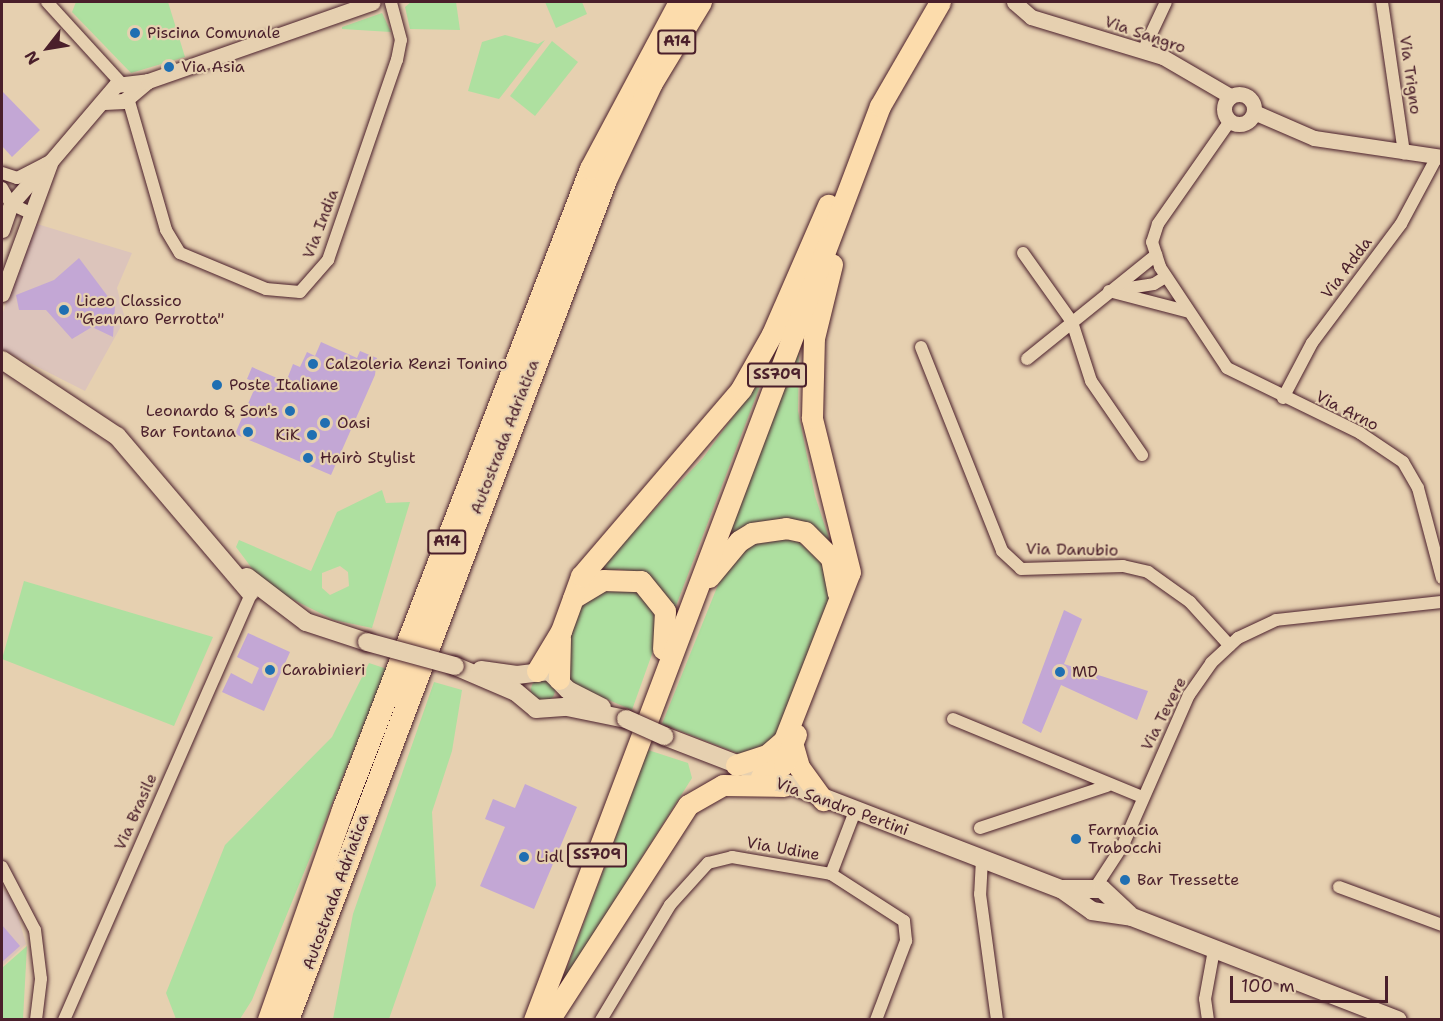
<!DOCTYPE html>
<meta charset="utf-8">
<style>
body{margin:0}
#map{position:relative;width:1443px;height:1021px;overflow:hidden;background:#e6d0b0;font-family:"Shantell Sans",sans-serif}
div>[style]{position:absolute}
[style*='--x']{left:calc(var(--x)*1px);top:calc(var(--y)*1px);width:calc(var(--w)*1px);rotate:calc(var(--a)*1deg)}
.built>*{inset:0;background:#dcc4bb}
.green>*{inset:0;background:#aee0a0}
.round{border-radius:50%}
.building>*{inset:0;background:#c3a7d5}
.roads{filter:drop-shadow(0 0 2px #4a1f2b) drop-shadow(0 0 2px #4a1f2b)}
.minor>*{height:12px;margin:-6px;padding:0 6px;transform-origin:6px;border-radius:6px;background:#e6d0b0}
.tertiary>*{height:15px;margin:-7.5px;padding:0 7.5px;transform-origin:7.5px;border-radius:7.5px;background:#e6d0b0}
.tertiary>.ring{margin:-7.5px;padding:0;box-sizing:content-box;background:none;border:15px solid #e6d0b0;border-radius:50%}
.secondary>*{height:18px;margin:-9px;padding:0 9px;transform-origin:9px;border-radius:9px;background:#e6d0b0}
.trunk>*{height:21px;margin:-10.5px;padding:0 10.5px;transform-origin:10.5px;border-radius:10.5px;background:#fcdcac}
.motorway>*{height:22px;margin:-11px;padding:0 11px;transform-origin:11px;border-radius:11px;background:#fcdcac}
.bridges{filter:drop-shadow(0 0 2px #4a1f2b) drop-shadow(0 0 2px #4a1f2b)}
.secondary-bridge>*{height:18px;margin:-9px;padding:0 9px;transform-origin:9px;border-radius:9px;background:#e6d0b0}
.dots>*{width:16px;height:16px;translate:-50% -50%;box-sizing:border-box;border:3px solid #e6d0b0;border-radius:50%}
span{translate:-50% -50%;white-space:nowrap;text-align:center;line-height:1.15;-webkit-text-stroke:4.5px #e6d0b0;paint-order:stroke}
.shield-label span{padding:2px 4px;background:#e6d0b0;border:2px solid;border-radius:4px;-webkit-text-stroke-width:0}
.shield-label{font-size:15px;color:#4a1f2b;font-weight:700}
.poi-label{font-size:16px;color:#4a1f2b}
.left{translate:0 -50%;text-align:left}
.right{translate:-100% -50%;text-align:right}
.street-label{font-size:16px;color:#4a1f2b}
.frame{position:absolute;inset:0;border:3px solid #4a1f2b;pointer-events:none}
.north{position:absolute;left:18px;top:18px;width:60px;height:60px;-webkit-text-stroke:4px #e6d0b0;paint-order:stroke;rotate:239deg;font-size:16px;font-weight:700;line-height:24px;text-align:center;color:#4a1f2b}
.north::after{content:'';display:block;margin:auto;width:21px;height:27px;background:#4a1f2b;clip-path:polygon(50% 0,100% 100%,50% 72%,0 100%)}
.scale{position:absolute;left:1230px;top:976px;width:158px;height:27px;box-sizing:border-box;border:3px solid #4a1f2b;border-top:0;padding-left:8px;font-size:18px;line-height:21px;white-space:nowrap;color:#4a1f2b;-webkit-text-stroke:4px #e6d0b0;paint-order:stroke}
</style>
<div id="map">
<div class="built">
<i style="clip-path:polygon(34px 223px,132px 253px,117px 288px,125px 319px,85px 391px,2px 349px,2px 315px)"></i>
<i style="clip-path:polygon(2px 888px,14px 902px,26px 944px,2px 966px)"></i>
</div>
<div class="green">
<i style="clip-path:polygon(76px 2px,168px 2px,185px 57px,131px 73px,72px 12px)"></i>
<i style="clip-path:polygon(411px 2px,456px 2px,460px 30px,410px 29px,405px 7px)"></i>
<i style="clip-path:polygon(545px 2px,582px 2px,587px 14px,556px 28px)"></i>
<i style="clip-path:polygon(382px 13px,391px 32px,342px 29px,342px 27px)"></i>
<i style="clip-path:polygon(505px 35px,538px 44px,545px 40px,499px 99px,468px 91px,482px 42px)"></i>
<i style="clip-path:polygon(552px 41px,578px 62px,535px 116px,510px 96px)"></i>
<i style="clip-path:polygon(799px 350px,798px 411px,815px 496px,837px 563px,817px 534px,727px 541px)"></i>
<i style="clip-path:polygon(765px 373px,674px 611px,641px 575px,619px 569px,593px 575px,703px 458px)"></i>
<i style="clip-path:polygon(evenodd,382px 490px,386px 503px,410px 502px,372px 628px,334px 620px,284px 595px,260px 579px,236px 547px,239px 540px,311px 571px,337px 512px,382px 490px,340px 566px,348px 572px,349px 586px,330px 595px,322px 588px,322px 573px,340px 566px)"></i>
<i style="clip-path:polygon(782px 536px,799px 542px,826px 567px,829px 601px,774px 743px,742px 755px,662px 724px,726px 565px,745px 545px)"></i>
<i style="clip-path:polygon(24px 581px,213px 637px,174px 726px,2px 659px)"></i>
<i style="clip-path:polygon(625px 584px,655px 603px,657px 640px,632px 710px,569px 683px,567px 631px,586px 597px)"></i>
<i style="clip-path:polygon(369px 663px,387px 669px,252px 1000px,240px 1019px,176px 1019px,166px 993px,225px 845px,332px 737px)"></i>
<i class="round" style="left:531px;top:678px;width:24px;height:24px"></i>
<i style="clip-path:polygon(434px 682px,462px 690px,452px 751px,432px 812px,436px 885px,389px 1019px,333px 1019px,353px 914px)"></i>
<i style="clip-path:polygon(648px 750px,688px 763px,692px 778px,561px 985px)"></i>
<i style="clip-path:polygon(27px 946px,23px 1019px,2px 1019px,2px 968px)"></i>
</div>
<div class="building">
<i style="clip-path:polygon(2px 91px,40px 130px,12px 157px,2px 146px)"></i>
<i style="clip-path:polygon(79px 258px,115px 306px,113px 337px,92px 327px,72px 339px,46px 310px,19px 310px,16px 295px,54px 280px)"></i>
<i style="clip-path:polygon(321px 342px,357px 358px,360px 351px,377px 358px,375px 375px,331px 475px,235px 434px,257px 383px,247px 379px,252px 367px,286px 382px,293px 364px,300px 367px,307px 352px,315px 356px)"></i>
<i style="clip-path:polygon(1064px 610px,1082px 619px,1064px 664px,1148px 691px,1137px 720px,1061px 685px,1041px 733px,1022px 723px)"></i>
<i style="clip-path:polygon(248px 633px,290px 652px,264px 711px,222px 692px,231px 673px,252px 684px,259px 668px,237px 657px)"></i>
<i style="clip-path:polygon(525px 784px,577px 807px,534px 909px,480px 886px,505px 827px,485px 819px,493px 799px,515px 808px)"></i>
<i style="clip-path:polygon(2px 925px,20px 946px,2px 962px)"></i>
</div>
<div class="roads">
<div class="minor">
<i style="--x:47;--y:2;--w:111;--a:47.6"></i>
<i style="--x:1382;--y:2;--w:153;--a:81.7"></i>
<i style="--x:1143;--y:51;--w:54;--a:-64.9"></i>
<i style="--x:128;--y:98;--w:137;--a:73.9"></i>
<i style="--x:166;--y:230;--w:27;--a:59"></i>
<i style="--x:180;--y:253;--w:93;--a:22.7"></i>
<i style="--x:266;--y:289;--w:34;--a:5"></i>
<i style="--x:300;--y:292;--w:43;--a:-48.8"></i>
<i style="--x:328;--y:260;--w:212;--a:-71"></i>
<i style="--x:397;--y:60;--w:20;--a:-79"></i>
<i style="--x:401;--y:40;--w:39;--a:-105"></i>
<i style="--x:1230;--y:121;--w:126;--a:125"></i>
<i style="--x:1158;--y:224;--w:19;--a:108"></i>
<i style="--x:1152;--y:242;--w:26;--a:72"></i>
<i style="--x:1160;--y:267;--w:121;--a:56.4"></i>
<i style="--x:1227;--y:368;--w:148;--a:26"></i>
<i style="--x:1360;--y:433;--w:52;--a:34"></i>
<i style="--x:1403;--y:462;--w:30;--a:60"></i>
<i style="--x:1418;--y:488;--w:93;--a:75.1"></i>
<i style="--x:2;--y:173;--w:16;--a:18"></i>
<i style="--x:17;--y:178;--w:37;--a:-27"></i>
<i style="--x:2;--y:188;--w:18;--a:61"></i>
<i style="--x:11;--y:204;--w:19;--a:25"></i>
<i style="--x:1023;--y:253;--w:85;--a:54.6"></i>
<i style="--x:1072;--y:322;--w:62;--a:72.1"></i>
<i style="--x:1091;--y:381;--w:90;--a:55.4"></i>
<i style="--x:1116;--y:290;--w:38;--a:-9"></i>
<i style="--x:1154;--y:284;--w:13;--a:-32"></i>
<i style="--x:1109;--y:291;--w:80;--a:14.6"></i>
<i style="--x:921;--y:347;--w:219;--a:68.3"></i>
<i style="--x:1002;--y:551;--w:26;--a:43"></i>
<i style="--x:1021;--y:569;--w:102;--a:-1.7"></i>
<i style="--x:1123;--y:566;--w:26;--a:13"></i>
<i style="--x:1148;--y:572;--w:52;--a:35.5"></i>
<i style="--x:1190;--y:602;--w:59;--a:47.7"></i>
<i style="--x:1027;--y:359;--w:166;--a:-38.9"></i>
<i style="--x:1283;--y:398;--w:62;--a:-62.2"></i>
<i style="--x:1312;--y:343;--w:149;--a:-53.2"></i>
<i style="--x:1401;--y:224;--w:76;--a:-61.8"></i>
<i style="--x:953;--y:719;--w:204;--a:22.4"></i>
<i style="--x:980;--y:828;--w:134;--a:-18.3"></i>
<i style="--x:982;--y:859;--w:35;--a:93"></i>
<i style="--x:980;--y:894;--w:127;--a:82.3"></i>
<i style="--x:2;--y:867;--w:71;--a:62.4"></i>
<i style="--x:35;--y:930;--w:49;--a:83"></i>
<i style="--x:41;--y:979;--w:41;--a:97"></i>
<i style="--x:831;--y:874;--w:67;--a:-69.1"></i>
<i style="--x:1339;--y:887;--w:110;--a:20.3"></i>
<i style="--x:1095;--y:888;--w:51;--a:-56.9"></i>
<i style="--x:1123;--y:845;--w:164;--a:-66.3"></i>
<i style="--x:1189;--y:695;--w:39;--a:-55"></i>
<i style="--x:1211;--y:663;--w:37;--a:-43"></i>
<i style="--x:1238;--y:638;--w:42;--a:-25.3"></i>
<i style="--x:1276;--y:620;--w:167;--a:-6.2"></i>
<i style="--x:64;--y:1020;--w:465;--a:-66.3"></i>
<i style="--x:601;--y:1020;--w:134;--a:-59"></i>
<i style="--x:670;--y:905;--w:57;--a:-47.9"></i>
<i style="--x:708;--y:863;--w:25;--a:-14"></i>
<i style="--x:732;--y:857;--w:100;--a:9.7"></i>
<i style="--x:831;--y:874;--w:87;--a:32.8"></i>
<i style="--x:904;--y:921;--w:20;--a:84"></i>
<i style="--x:906;--y:941;--w:85;--a:110.8"></i>
<i style="--x:1208;--y:1020;--w:21;--a:-98"></i>
<i style="--x:1205;--y:999;--w:50;--a:-79.6"></i>
</div>
<div class="tertiary">
<i style="--x:1014;--y:2;--w:23;--a:41"></i>
<i style="--x:1031;--y:17;--w:138;--a:16.9"></i>
<i style="--x:1163;--y:57;--w:78;--a:30.2"></i>
<i class="ring" style="left:1224px;top:94px;width:15px;height:15px"></i>
<i style="--x:104;--y:102;--w:20;--a:-3"></i>
<i style="--x:124;--y:101;--w:31;--a:-40"></i>
<i style="--x:1254;--y:112;--w:65;--a:23.4"></i>
<i style="--x:1314;--y:138;--w:129;--a:8.4"></i>
<i style="--x:2;--y:230;--w:28;--a:-71"></i>
<i style="--x:11;--y:204;--w:53;--a:-48.8"></i>
<i style="--x:2;--y:294;--w:142;--a:-69.8"></i>
<i style="--x:51;--y:161;--w:100;--a:-49.5"></i>
<i style="--x:116;--y:85;--w:32;--a:-7"></i>
<i style="--x:148;--y:81;--w:238;--a:-19.3"></i>
</div>
<div class="secondary">
<i style="--x:2;--y:360;--w:138;--a:33.5"></i>
<i style="--x:117;--y:436;--w:205;--a:49.6"></i>
<i style="--x:247;--y:577;--w:74;--a:37.3"></i>
<i style="--x:306;--y:622;--w:64;--a:18.2"></i>
<i style="--x:455;--y:666;--w:66;--a:23.1"></i>
<i style="--x:516;--y:692;--w:26;--a:40"></i>
<i style="--x:536;--y:709;--w:31;--a:-4"></i>
<i style="--x:567;--y:707;--w:60;--a:11.5"></i>
<i style="--x:481;--y:670;--w:36;--a:8"></i>
<i style="--x:517;--y:675;--w:32;--a:-7"></i>
<i style="--x:549;--y:671;--w:27;--a:45"></i>
<i style="--x:568;--y:690;--w:38;--a:27"></i>
<i style="--x:664;--y:736;--w:425;--a:21.1"></i>
<i style="--x:1061;--y:889;--w:38;--a:35"></i>
<i style="--x:1092;--y:911;--w:40;--a:8.5"></i>
<i style="--x:1132;--y:917;--w:285;--a:21.2"></i>
<i style="--x:1063;--y:889;--w:39;--a:0"></i>
<i style="--x:1102;--y:889;--w:37;--a:43"></i>
</div>
<div class="trunk">
<i style="--x:709;--y:577;--w:47;--a:-50.2"></i>
<i style="--x:739;--y:541;--w:15;--a:-32"></i>
<i style="--x:752;--y:533;--w:34;--a:-8"></i>
<i style="--x:786;--y:528;--w:19;--a:12"></i>
<i style="--x:805;--y:532;--w:37;--a:45"></i>
<i style="--x:831;--y:558;--w:36;--a:79"></i>
<i style="--x:573;--y:598;--w:35;--a:-31"></i>
<i style="--x:603;--y:580;--w:38;--a:2"></i>
<i style="--x:641;--y:581;--w:38;--a:51"></i>
<i style="--x:665;--y:611;--w:38;--a:93"></i>
<i style="--x:537;--y:671;--w:47;--a:-59"></i>
<i style="--x:561;--y:631;--w:59;--a:-70"></i>
<i style="--x:581;--y:576;--w:246;--a:-49.4"></i>
<i style="--x:741;--y:389;--w:63;--a:-60.6"></i>
<i style="--x:772;--y:334;--w:141;--a:-66.5"></i>
<i style="--x:559;--y:679;--w:41;--a:-88.6"></i>
<i style="--x:793;--y:746;--w:22;--a:74"></i>
<i style="--x:799;--y:767;--w:41;--a:54"></i>
<i style="--x:736;--y:765;--w:33;--a:-18"></i>
<i style="--x:767;--y:755;--w:23;--a:-41"></i>
<i style="--x:784;--y:740;--w:180;--a:-68.6"></i>
<i style="--x:850;--y:572;--w:159;--a:-103.9"></i>
<i style="--x:812;--y:418;--w:80;--a:-88.6"></i>
<i style="--x:814;--y:338;--w:76;--a:-76.3"></i>
<i style="--x:761;--y:777;--w:26;--a:-29"></i>
<i style="--x:784;--y:764;--w:32;--a:-68"></i>
<i style="--x:534;--y:1020;--w:977;--a:-69.27"></i>
<i style="--x:880;--y:106;--w:120;--a:-60"></i>
<i style="--x:549;--y:1020;--w:256;--a:-57.1"></i>
<i style="--x:688;--y:805;--w:40;--a:-29.7"></i>
<i style="--x:723;--y:785;--w:61;--a:0.9"></i>
</div>
<div class="motorway">
<i style="--x:269;--y:1020;--w:223;--a:-70.6"></i>
<i style="--x:343;--y:810;--w:687;--a:-68.85"></i>
<i style="--x:591;--y:169;--w:189;--a:-61.9"></i>
<i style="--x:288;--y:1020;--w:898;--a:-69.26"></i>
<i style="--x:606;--y:180;--w:107;--a:-64.6"></i>
<i style="--x:652;--y:83;--w:95;--a:-58.8"></i>
</div>
</div>
<div class="bridges">
<div class="secondary-bridge">
<i style="--x:367;--y:642;--w:91;--a:15.3"></i>
<i style="--x:626;--y:719;--w:42;--a:24.1"></i>
</div>
</div>
<div class="dots">
<i style="left:135px;top:33px;background:#1f6fb2"></i>
<i style="left:169px;top:67px;background:#1f6fb2"></i>
<i style="left:64px;top:310px;background:#1f6fb2"></i>
<i style="left:313px;top:364px;background:#1f6fb2"></i>
<i style="left:217px;top:385px;background:#1f6fb2"></i>
<i style="left:290px;top:411px;background:#1f6fb2"></i>
<i style="left:325px;top:423px;background:#1f6fb2"></i>
<i style="left:248px;top:432px;background:#1f6fb2"></i>
<i style="left:312px;top:435px;background:#1f6fb2"></i>
<i style="left:308px;top:458px;background:#1f6fb2"></i>
<i style="left:270px;top:670px;background:#1f6fb2"></i>
<i style="left:1060px;top:672px;background:#1f6fb2"></i>
<i style="left:1076px;top:839px;background:#1f6fb2"></i>
<i style="left:524px;top:857px;background:#1f6fb2"></i>
<i style="left:1125px;top:880px;background:#1f6fb2"></i>
</div>
<div class="shield-label">
<span style="left:677px;top:42px">A14</span>
<span style="left:777px;top:375px">SS709</span>
<span style="left:447px;top:542px">A14</span>
<span style="left:597px;top:855px">SS709</span>
</div>
<div class="poi-label">
<span class="left" style="left:147px;top:33px">Piscina Comunale</span>
<span class="left" style="left:181px;top:67px">Via Asia</span>
<span class="left" style="left:76px;top:310px">Liceo Classico<br>"Gennaro Perrotta"</span>
<span class="left" style="left:325px;top:364px">Calzoleria Renzi Tonino</span>
<span class="left" style="left:229px;top:385px">Poste Italiane</span>
<span class="right" style="left:278px;top:411px">Leonardo &amp; Son's</span>
<span class="left" style="left:337px;top:423px">Oasi</span>
<span class="right" style="left:236px;top:432px">Bar Fontana</span>
<span class="right" style="left:300px;top:435px">KiK</span>
<span class="left" style="left:320px;top:458px">Hairò Stylist</span>
<span class="left" style="left:282px;top:670px">Carabinieri</span>
<span class="left" style="left:1072px;top:672px">MD</span>
<span class="left" style="left:1088px;top:839px">Farmacia<br>Trabocchi</span>
<span class="left" style="left:536px;top:857px">Lidl</span>
<span class="left" style="left:1137px;top:880px">Bar Tressette</span>
</div>
<div class="street-label">
<span style="left:1145px;top:35px;rotate:19deg">Via Sangro</span>
<span style="left:1410px;top:75px;rotate:82deg">Via Trigno</span>
<span style="left:321px;top:224px;rotate:-69deg">Via India</span>
<span style="left:1347px;top:268px;rotate:-53deg">Via Adda</span>
<span style="left:1347px;top:411px;rotate:27deg">Via Arno</span>
<span style="left:505px;top:437px;rotate:-69deg">Autostrada Adriatica</span>
<span style="left:1072px;top:550px;rotate:1deg">Via Danubio</span>
<span style="left:1164px;top:714px;rotate:-63deg">Via Tevere</span>
<span style="left:842px;top:807px;rotate:20deg">Via Sandro Pertini</span>
<span style="left:136px;top:812px;rotate:-66deg">Via Brasile</span>
<span style="left:783px;top:849px;rotate:10deg">Via Udine</span>
<span style="left:336px;top:892px;rotate:-70deg">Autostrada Adriatica</span>
</div>
<div class="frame"></div>
<div class="north">N</div>
<div class="scale">100 m</div>
</div>
